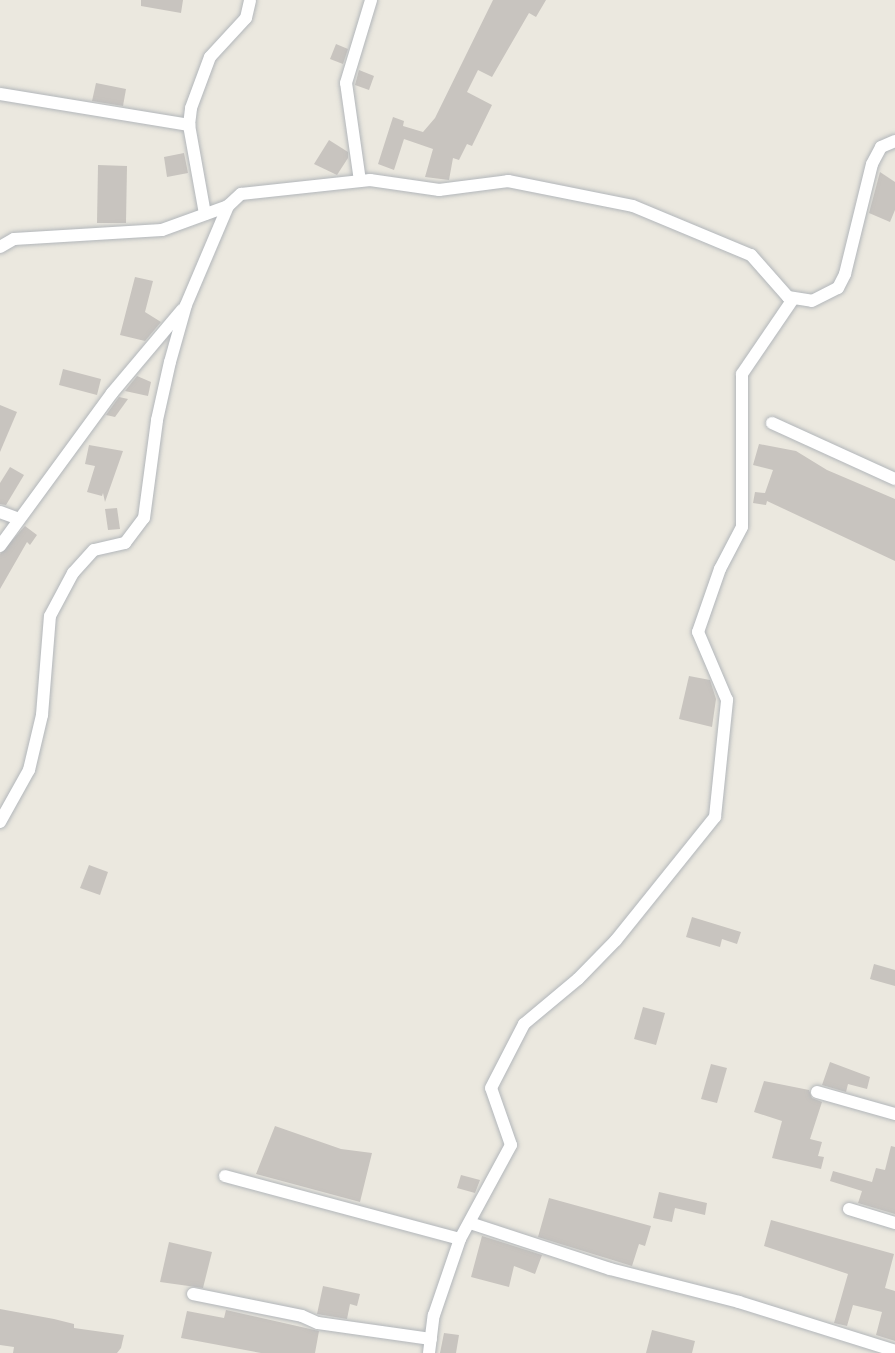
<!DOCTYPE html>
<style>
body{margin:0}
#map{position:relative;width:895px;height:1353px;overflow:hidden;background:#ebe8df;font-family:Roboto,sans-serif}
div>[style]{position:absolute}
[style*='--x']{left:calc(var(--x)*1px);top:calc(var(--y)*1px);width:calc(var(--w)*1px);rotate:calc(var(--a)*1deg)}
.building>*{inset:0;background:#c8c4bf}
.roads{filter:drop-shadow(0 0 2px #b2b6ba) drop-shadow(0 0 2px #b2b6ba)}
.minor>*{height:12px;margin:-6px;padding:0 6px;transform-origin:6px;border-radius:6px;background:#fff}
span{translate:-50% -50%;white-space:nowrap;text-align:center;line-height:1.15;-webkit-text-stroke:6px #fff;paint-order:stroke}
</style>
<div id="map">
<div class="building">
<i style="clip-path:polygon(141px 0,183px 0,181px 13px,141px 6px)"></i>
<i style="clip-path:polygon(493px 0,546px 0,536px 17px,529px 13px,492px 77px,478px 70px,467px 92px,492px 105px,472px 146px,467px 144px,459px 160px,453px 158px,449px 180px,425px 177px,433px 149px,404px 139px,394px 170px,378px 164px,393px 117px,404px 121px,403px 126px,423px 132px,435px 118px)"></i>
<i style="clip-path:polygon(336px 44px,348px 49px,343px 64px,330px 59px)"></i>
<i style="clip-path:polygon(359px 70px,374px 76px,369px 90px,355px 85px)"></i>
<i style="clip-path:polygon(96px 83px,126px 89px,123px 106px,92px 101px)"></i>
<i style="clip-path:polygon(329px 140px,348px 152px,348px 158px,337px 175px,314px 164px)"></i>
<i style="clip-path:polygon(184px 153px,188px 173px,167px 177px,164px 157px)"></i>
<i style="clip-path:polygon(98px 165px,127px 166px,126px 223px,97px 223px)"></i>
<i style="clip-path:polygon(880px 172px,895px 182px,895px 210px,890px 222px,869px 213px)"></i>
<i style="clip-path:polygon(135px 277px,153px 281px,145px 312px,161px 322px,145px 341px,120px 335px)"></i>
<i style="clip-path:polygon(63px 369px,101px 379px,97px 395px,59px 385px)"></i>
<i style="clip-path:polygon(137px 376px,151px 382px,148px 396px,125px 391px)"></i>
<i style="clip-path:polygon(119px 397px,128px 399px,115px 417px,106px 415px)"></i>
<i style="clip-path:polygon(0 405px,17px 412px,0 452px)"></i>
<i style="clip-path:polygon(759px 444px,796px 451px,827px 470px,895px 499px,895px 561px,767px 501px,766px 505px,753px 503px,755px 492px,765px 493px,773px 470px,753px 465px)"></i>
<i style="clip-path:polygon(89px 445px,123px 451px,105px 502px,103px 493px,102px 496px,87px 492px,95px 466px,85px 464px)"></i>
<i style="clip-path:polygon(10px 467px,24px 475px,6px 505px,0 504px,0 483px)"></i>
<i style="clip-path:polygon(117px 508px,120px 529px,108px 530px,105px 509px)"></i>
<i style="clip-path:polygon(25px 526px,37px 535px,30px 545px,27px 542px,0 589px,0 554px)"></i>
<i style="clip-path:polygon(689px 676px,710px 680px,716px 699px,712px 727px,679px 719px)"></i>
<i style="clip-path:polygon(89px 865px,108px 872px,100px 895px,80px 888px)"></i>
<i style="clip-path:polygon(692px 917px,741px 932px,737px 944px,722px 939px,720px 947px,686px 937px)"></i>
<i style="clip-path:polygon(874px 964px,895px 970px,895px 986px,870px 979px)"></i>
<i style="clip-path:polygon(643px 1007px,665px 1013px,656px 1045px,634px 1039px)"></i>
<i style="clip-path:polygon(830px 1062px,870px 1077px,867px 1089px,848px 1084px,846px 1092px,822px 1085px)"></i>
<i style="clip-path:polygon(711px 1064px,727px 1068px,717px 1103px,701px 1099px)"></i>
<i style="clip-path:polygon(764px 1081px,809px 1090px,812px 1098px,822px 1102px,810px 1139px,822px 1142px,818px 1156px,824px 1157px,821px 1169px,772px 1158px,782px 1121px,754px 1112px)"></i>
<i style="clip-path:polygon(275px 1126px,341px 1149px,372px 1153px,360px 1202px,256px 1174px)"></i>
<i style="clip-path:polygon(891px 1146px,895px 1147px,895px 1214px,858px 1203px,862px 1191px,830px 1181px,833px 1171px,872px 1182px,876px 1168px,885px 1170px)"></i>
<i style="clip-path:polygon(461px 1175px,480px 1180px,475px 1193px,457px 1188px)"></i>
<i style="clip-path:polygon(659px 1192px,707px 1203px,705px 1215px,675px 1208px,672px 1222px,653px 1218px)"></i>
<i style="clip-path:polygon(549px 1198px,651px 1226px,645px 1246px,639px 1244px,632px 1266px,538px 1237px)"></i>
<i style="clip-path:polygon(771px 1220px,894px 1254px,885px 1288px,895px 1291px,895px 1341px,876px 1335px,882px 1312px,853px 1305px,847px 1326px,834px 1323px,848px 1274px,764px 1246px)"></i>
<i style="clip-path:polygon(482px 1236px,542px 1255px,535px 1274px,514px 1266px,509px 1287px,471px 1277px)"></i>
<i style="clip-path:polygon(169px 1242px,212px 1252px,203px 1288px,160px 1282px)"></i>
<i style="clip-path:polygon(323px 1286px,360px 1294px,357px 1306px,350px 1304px,347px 1319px,317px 1314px)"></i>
<i style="clip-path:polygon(0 1309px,54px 1319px,74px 1324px,74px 1328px,124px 1335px,121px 1348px,117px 1353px,13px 1353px,14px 1347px,0 1345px)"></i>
<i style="clip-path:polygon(226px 1310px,319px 1331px,315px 1353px,261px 1353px,181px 1338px,187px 1311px,224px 1318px)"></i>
<i style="clip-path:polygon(652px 1330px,695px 1341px,692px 1353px,646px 1353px)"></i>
<i style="clip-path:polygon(444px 1333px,459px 1335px,456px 1353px,440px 1353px)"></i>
</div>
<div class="roads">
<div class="minor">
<i style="--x:0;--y:94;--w:192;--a:9.3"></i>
<i style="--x:360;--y:181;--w:99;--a:-98.1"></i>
<i style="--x:346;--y:83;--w:87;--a:-73.2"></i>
<i style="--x:205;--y:214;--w:90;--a:-100.2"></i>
<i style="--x:189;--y:125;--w:17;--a:-83"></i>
<i style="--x:191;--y:108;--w:54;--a:-69.6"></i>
<i style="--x:210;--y:57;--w:53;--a:-47.3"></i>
<i style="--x:246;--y:18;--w:18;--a:-77"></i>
<i style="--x:0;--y:247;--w:16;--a:-30"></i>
<i style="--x:14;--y:239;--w:148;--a:-3.5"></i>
<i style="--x:162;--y:230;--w:70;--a:-20"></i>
<i style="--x:228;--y:206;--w:18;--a:-43"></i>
<i style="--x:241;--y:194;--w:130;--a:-6.2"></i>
<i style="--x:370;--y:180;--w:70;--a:8.2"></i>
<i style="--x:439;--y:190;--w:70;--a:-7.4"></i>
<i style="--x:508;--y:181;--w:127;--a:11.3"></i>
<i style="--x:633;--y:206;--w:128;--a:22.6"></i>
<i style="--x:751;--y:255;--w:56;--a:48.6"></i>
<i style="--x:788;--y:297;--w:24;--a:9"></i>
<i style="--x:812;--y:301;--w:29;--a:-27"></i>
<i style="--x:838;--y:288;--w:16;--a:-63"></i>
<i style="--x:845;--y:274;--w:113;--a:-76.2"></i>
<i style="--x:872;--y:164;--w:19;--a:-62"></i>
<i style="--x:881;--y:147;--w:15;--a:-23"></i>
<i style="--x:772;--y:423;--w:135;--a:24.5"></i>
<i style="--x:0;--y:512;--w:20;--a:20"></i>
<i style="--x:0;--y:546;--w:190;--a:-53.8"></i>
<i style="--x:112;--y:393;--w:109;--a:-49.9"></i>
<i style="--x:0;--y:822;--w:60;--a:-60.9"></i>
<i style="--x:29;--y:770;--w:57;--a:-76.7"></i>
<i style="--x:42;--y:715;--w:99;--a:-85.4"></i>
<i style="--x:50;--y:616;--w:49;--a:-61.9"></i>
<i style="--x:73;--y:573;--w:31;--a:-48"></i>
<i style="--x:94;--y:550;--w:32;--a:-13"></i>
<i style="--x:125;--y:543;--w:31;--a:-53"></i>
<i style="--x:144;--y:518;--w:99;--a:-82.4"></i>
<i style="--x:157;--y:420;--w:59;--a:-77.4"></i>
<i style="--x:170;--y:362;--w:59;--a:-74.3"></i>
<i style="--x:186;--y:305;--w:108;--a:-67"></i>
<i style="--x:817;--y:1092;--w:81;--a:15.8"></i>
<i style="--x:225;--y:1176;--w:243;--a:15"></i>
<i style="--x:849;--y:1209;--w:48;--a:16.9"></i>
<i style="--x:470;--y:1223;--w:147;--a:18.2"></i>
<i style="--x:610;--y:1269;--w:133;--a:14.3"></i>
<i style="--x:739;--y:1302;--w:164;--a:17.4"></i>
<i style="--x:193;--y:1294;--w:111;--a:11.4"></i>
<i style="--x:302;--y:1316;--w:17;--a:24"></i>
<i style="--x:318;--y:1323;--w:114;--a:8.1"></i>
<i style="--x:429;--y:1353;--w:38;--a:-83"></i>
<i style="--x:434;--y:1315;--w:80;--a:-71.1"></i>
<i style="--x:460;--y:1239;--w:107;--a:-61.5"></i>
<i style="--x:511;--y:1145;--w:60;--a:-109.3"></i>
<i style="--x:491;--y:1088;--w:72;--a:-62.7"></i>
<i style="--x:524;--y:1024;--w:70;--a:-39.8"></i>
<i style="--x:578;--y:979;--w:54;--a:-45.7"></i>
<i style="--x:616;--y:940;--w:158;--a:-51.2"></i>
<i style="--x:715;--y:817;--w:118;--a:-84.1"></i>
<i style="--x:727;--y:700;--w:74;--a:-113.1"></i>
<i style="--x:698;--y:632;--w:67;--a:-70.8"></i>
<i style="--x:720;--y:569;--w:47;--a:-62.4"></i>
<i style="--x:742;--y:527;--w:153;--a:-90"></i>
<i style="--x:742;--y:374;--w:91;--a:-55.8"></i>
</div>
</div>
</div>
